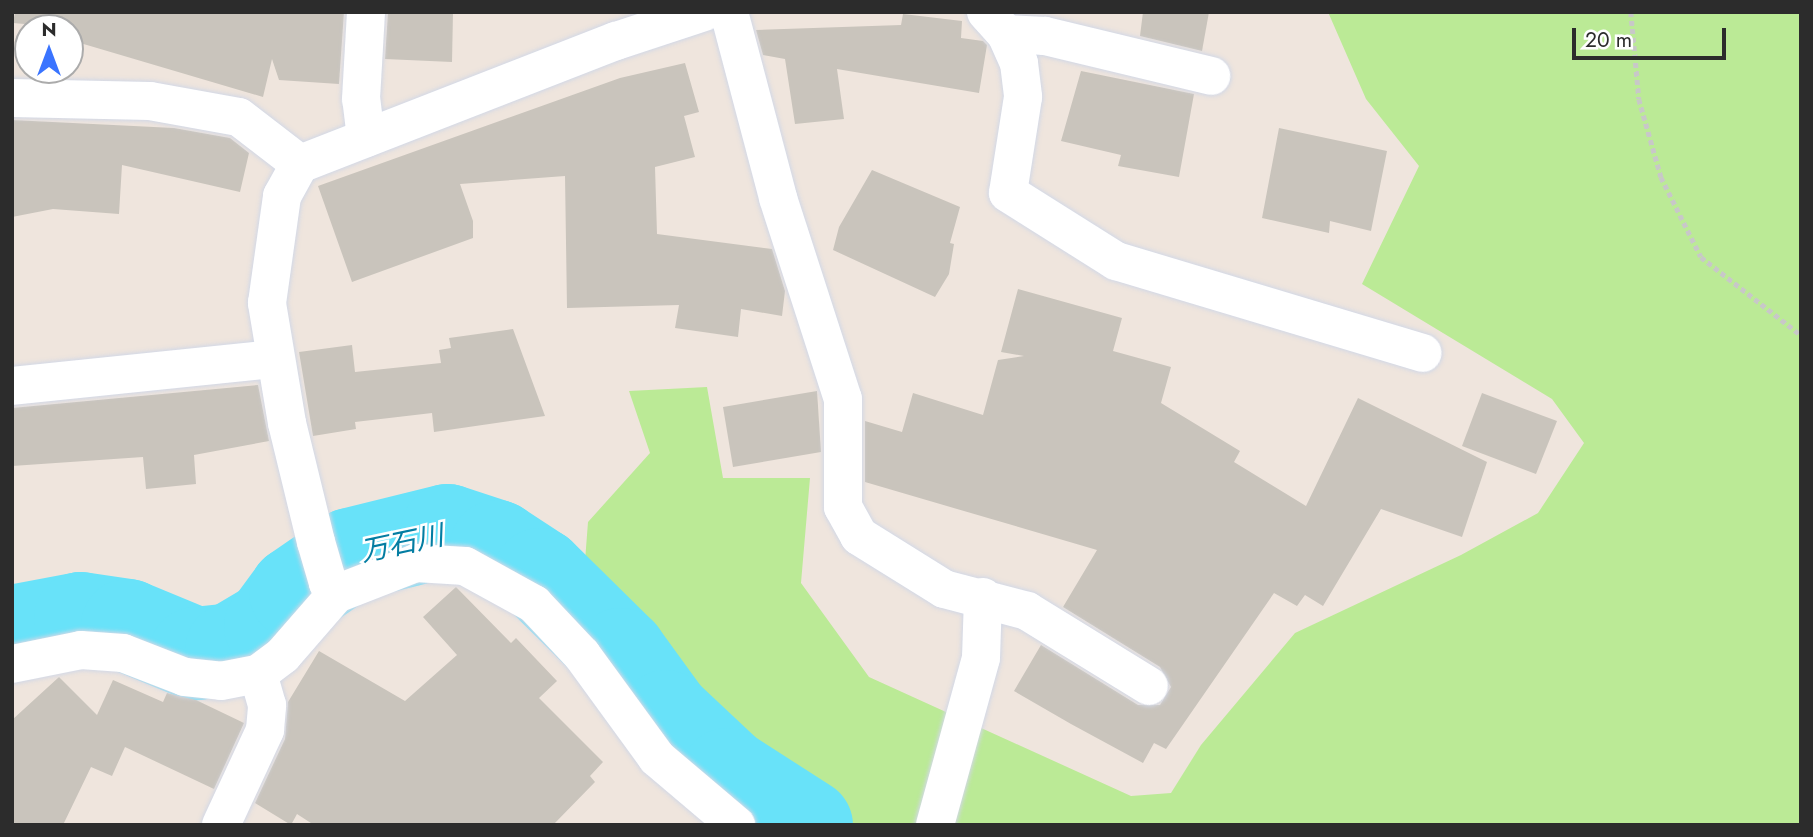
<!DOCTYPE html>
<meta charset="utf-8">
<style>
body{margin:0}
#map{position:relative;width:1813px;height:837px;overflow:hidden;background:#efe5dd;font-family:Jost,"Noto Sans JP",sans-serif}
div>[style]{position:absolute}
[style*='--x']{left:calc(var(--x)*1px);top:calc(var(--y)*1px);width:calc(var(--w)*1px);rotate:calc(var(--a)*1deg)}
.green>*{inset:0;background:#bbea96}
.river>*{height:93px;margin:-46.5px;padding:0 46.5px;transform-origin:46.5px;border-radius:46.5px;background:#68e2f9}
.building>*{inset:0;background:#c9c4bc}
.path>*{height:4.5px;margin-top:-2.25px;transform-origin:0;background:repeating-linear-gradient(90deg,#c8c8c8 0 5px,transparent 0 8.5px)}
.roads{filter:drop-shadow(0 0 2px #d2d8e6) drop-shadow(0 0 2px #d2d8e6)}
.minor>*{height:38px;margin:-19px;padding:0 19px;transform-origin:19px;border-radius:19px;background:#fff}
span{translate:-50% -50%;white-space:nowrap;text-align:center;line-height:1.15;-webkit-text-stroke:5px #fff;paint-order:stroke}
.water-label{font-size:28px;color:#037da2;font-style:italic}
.frame{position:absolute;inset:0;border:14px solid #2c2c2c;pointer-events:none}
.north{position:absolute;left:14px;top:14px;width:70px;height:70px;box-sizing:border-box;background:#fff;border:2px solid #ababab;border-radius:50%;rotate:0deg;font-size:19px;font-weight:700;line-height:28px;text-align:center;color:#2c2c2c}
.north::after{content:'';display:block;margin:auto;width:24px;height:32px;background:#3a74ff;clip-path:polygon(50% 0,100% 100%,50% 72%,0 100%)}
.scale{position:absolute;left:1572px;top:28px;width:154px;height:32px;box-sizing:border-box;border:4px solid #2c2c2c;border-top:0;padding-left:9px;font-size:21px;line-height:24px;white-space:nowrap;color:#2c2c2c;-webkit-text-stroke:5px #fff;paint-order:stroke}
</style>
<div id="map">
<div class="green">
<i style="clip-path:polygon(1328px 12px,1801px 12px,1801px 825px,856px 825px,792px 799px,666px 701px,582px 600px,588px 522px,650px 453px,629px 391px,707px 387px,723px 478px,810px 478px,801px 583px,869px 677px,1131px 796px,1171px 793px,1201px 745px,1295px 633px,1461px 555px,1538px 513px,1584px 443px,1552px 399px,1362px 284px,1419px 166px,1366px 99px)"></i>
</div>
<div class="river">
<i style="--x:12;--y:631;--w:69;--a:-10.8"></i>
<i style="--x:80;--y:618;--w:48;--a:8.5"></i>
<i style="--x:127;--y:625;--w:74;--a:22.4"></i>
<i style="--x:195;--y:653;--w:36;--a:-6"></i>
<i style="--x:231;--y:649;--w:45;--a:-30.5"></i>
<i style="--x:270;--y:626;--w:42;--a:-53.7"></i>
<i style="--x:295;--y:592;--w:67;--a:-34.6"></i>
<i style="--x:350;--y:554;--w:100;--a:-13.9"></i>
<i style="--x:447;--y:530;--w:52;--a:18.1"></i>
<i style="--x:496;--y:546;--w:51;--a:33.1"></i>
<i style="--x:539;--y:574;--w:114;--a:44.6"></i>
<i style="--x:620;--y:654;--w:77;--a:54"></i>
<i style="--x:665;--y:716;--w:85;--a:43.1"></i>
<i style="--x:727;--y:774;--w:94;--a:32.8"></i>
</div>
<div class="building">
<i style="clip-path:polygon(15px 12px,344px 12px,339px 84px,279px 80px,272px 59px,263px 97px,70px 40px,70px 28px,13px 23px)"></i>
<i style="clip-path:polygon(388px 12px,453px 12px,452px 62px,385px 59px)"></i>
<i style="clip-path:polygon(1143px 12px,1209px 12px,1202px 51px,1140px 36px)"></i>
<i style="clip-path:polygon(903px 14px,962px 21px,961px 38px,983px 41px,987px 45px,979px 93px,837px 69px,844px 119px,795px 124px,785px 59px,763px 55px,756px 30px,901px 25px)"></i>
<i style="clip-path:polygon(685px 63px,699px 112px,684px 116px,695px 157px,655px 167px,657px 234px,772px 249px,785px 291px,782px 316px,741px 309px,738px 337px,675px 328px,679px 305px,567px 308px,565px 176px,460px 184px,473px 221px,473px 238px,352px 282px,318px 186px,620px 78px)"></i>
<i style="clip-path:polygon(1081px 71px,1194px 94px,1179px 177px,1118px 166px,1121px 155px,1061px 141px)"></i>
<i style="clip-path:polygon(12px 120px,174px 128px,230px 138px,249px 153px,240px 192px,122px 165px,119px 214px,53px 209px,12px 217px)"></i>
<i style="clip-path:polygon(1279px 128px,1387px 151px,1371px 231px,1330px 221px,1329px 233px,1262px 218px)"></i>
<i style="clip-path:polygon(872px 170px,960px 207px,950px 243px,954px 244px,949px 274px,935px 297px,833px 250px,839px 227px)"></i>
<i style="clip-path:polygon(1018px 289px,1122px 318px,1113px 351px,1171px 367px,1161px 403px,1240px 451px,1234px 462px,1306px 506px,1358px 398px,1487px 462px,1462px 537px,1381px 509px,1323px 606px,1305px 595px,1297px 606px,1274px 593px,1166px 749px,1154px 743px,1143px 763px,1071px 724px,1014px 691px,1041px 645px,1138px 705px,1160px 705px,1171px 687px,1160px 667px,1063px 607px,1097px 550px,865px 482px,865px 421px,902px 432px,913px 393px,983px 415px,998px 360px,1024px 356px,1001px 352px)"></i>
<i style="clip-path:polygon(513px 329px,545px 416px,434px 432px,432px 413px,355px 422px,356px 429px,313px 436px,299px 352px,352px 345px,355px 372px,441px 363px,439px 350px,451px 348px,449px 338px)"></i>
<i style="clip-path:polygon(258px 385px,269px 441px,194px 455px,196px 484px,146px 489px,143px 457px,12px 466px,12px 408px)"></i>
<i style="clip-path:polygon(817px 391px,821px 452px,733px 467px,723px 407px)"></i>
<i style="clip-path:polygon(1482px 393px,1557px 421px,1536px 474px,1462px 446px)"></i>
<i style="clip-path:polygon(456px 587px,511px 643px,516px 638px,557px 681px,539px 698px,603px 762px,590px 776px,595px 782px,553px 825px,314px 825px,297px 814px,291px 825px,255px 803px,285px 739px,288px 702px,319px 651px,405px 701px,457px 655px,423px 617px)"></i>
<i style="clip-path:polygon(59px 677px,97px 715px,113px 680px,163px 702px,167px 693px,196px 700px,244px 723px,214px 789px,125px 747px,112px 776px,91px 767px,63px 825px,12px 825px,12px 720px)"></i>
</div>
<div class="path">
<i style="--x:1631;--y:12;--w:87;--a:84.7"></i>
<i style="--x:1639;--y:99;--w:81;--a:74.2"></i>
<i style="--x:1661;--y:177;--w:89;--a:63.4"></i>
<i style="--x:1701;--y:257;--w:127;--a:38"></i>
</div>
<div class="roads">
<div class="minor">
<i style="--x:729;--y:12;--w:192;--a:75.2"></i>
<i style="--x:778;--y:198;--w:211;--a:72.1"></i>
<i style="--x:843;--y:399;--w:108;--a:90"></i>
<i style="--x:843;--y:507;--w:33;--a:61"></i>
<i style="--x:859;--y:536;--w:100;--a:31.9"></i>
<i style="--x:944;--y:589;--w:86;--a:14.8"></i>
<i style="--x:1027;--y:611;--w:143;--a:31.6"></i>
<i style="--x:986;--y:12;--w:30;--a:48"></i>
<i style="--x:1006;--y:34;--w:32;--a:66"></i>
<i style="--x:1019;--y:63;--w:34;--a:83"></i>
<i style="--x:1023;--y:97;--w:97;--a:98.9"></i>
<i style="--x:1008;--y:193;--w:128;--a:32.2"></i>
<i style="--x:1116;--y:261;--w:320;--a:16.7"></i>
<i style="--x:1006;--y:34;--w:39;--a:3"></i>
<i style="--x:1045;--y:36;--w:171;--a:13.5"></i>
<i style="--x:12;--y:98;--w:138;--a:1.2"></i>
<i style="--x:150;--y:101;--w:90;--a:10.2"></i>
<i style="--x:239;--y:117;--w:77;--a:37.6"></i>
<i style="--x:366;--y:138;--w:39;--a:-97"></i>
<i style="--x:361;--y:99;--w:87;--a:-86.7"></i>
<i style="--x:12;--y:386;--w:262;--a:-5.9"></i>
<i style="--x:336;--y:594;--w:14;--a:-126"></i>
<i style="--x:328;--y:583;--w:43;--a:-106.3"></i>
<i style="--x:316;--y:542;--w:122;--a:-103.7"></i>
<i style="--x:287;--y:423;--w:122;--a:-99.5"></i>
<i style="--x:267;--y:303;--w:108;--a:-82"></i>
<i style="--x:282;--y:196;--w:37;--a:-61"></i>
<i style="--x:300;--y:164;--w:339;--a:-21.3"></i>
<i style="--x:616;--y:41;--w:93;--a:-18.2"></i>
<i style="--x:12;--y:664;--w:70;--a:-11.5"></i>
<i style="--x:81;--y:650;--w:42;--a:4.1"></i>
<i style="--x:123;--y:653;--w:66;--a:21.2"></i>
<i style="--x:185;--y:677;--w:36;--a:6"></i>
<i style="--x:221;--y:681;--w:38;--a:-11"></i>
<i style="--x:258;--y:674;--w:31;--a:-37"></i>
<i style="--x:283;--y:655;--w:81;--a:-49"></i>
<i style="--x:336;--y:594;--w:86;--a:-21.2"></i>
<i style="--x:416;--y:563;--w:49;--a:3.5"></i>
<i style="--x:465;--y:566;--w:79;--a:28.8"></i>
<i style="--x:534;--y:604;--w:70;--a:46.7"></i>
<i style="--x:582;--y:655;--w:127;--a:53.9"></i>
<i style="--x:657;--y:758;--w:104;--a:40.3"></i>
<i style="--x:221;--y:825;--w:105;--a:-65.1"></i>
<i style="--x:265;--y:730;--w:25;--a:-85"></i>
<i style="--x:267;--y:705;--w:32;--a:-106"></i>
<i style="--x:935;--y:825;--w:173;--a:-74.6"></i>
<i style="--x:981;--y:658;--w:61;--a:-88.1"></i>
</div>
</div>
<div class="water-label">
<span style="left:402px;top:544px;rotate:-12deg">万石川</span>
</div>
<div class="frame"></div>
<div class="north">N</div>
<div class="scale">20 m</div>
</div>
